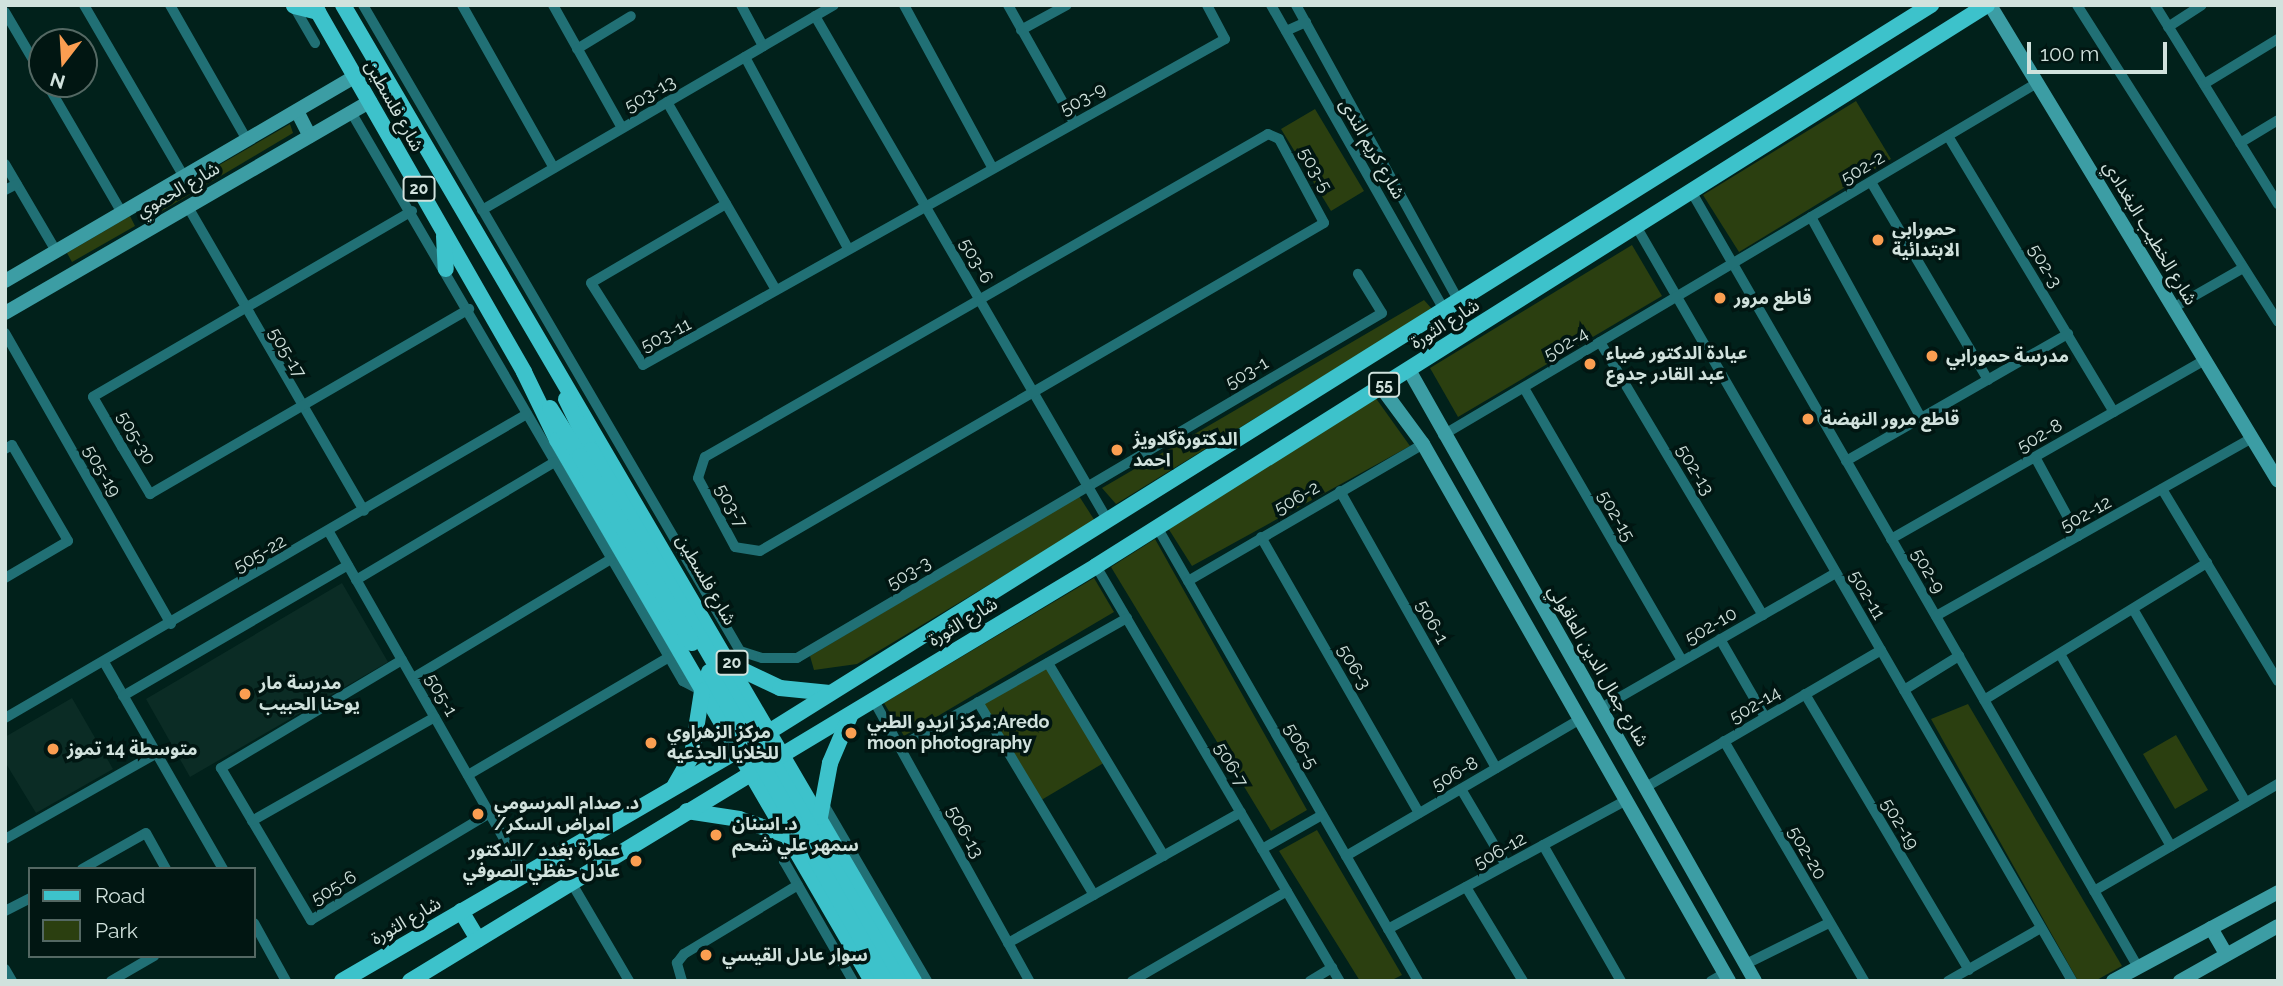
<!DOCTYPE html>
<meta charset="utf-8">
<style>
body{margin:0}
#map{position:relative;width:2283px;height:986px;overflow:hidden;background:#01211b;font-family:Raleway,"Noto Sans Arabic",sans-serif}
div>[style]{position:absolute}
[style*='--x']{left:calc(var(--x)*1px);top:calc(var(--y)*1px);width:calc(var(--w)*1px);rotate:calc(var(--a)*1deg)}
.built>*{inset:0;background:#0b2c25}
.green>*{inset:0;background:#2b3f10}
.street>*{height:10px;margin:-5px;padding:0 5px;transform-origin:5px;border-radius:5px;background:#217075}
.secondary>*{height:14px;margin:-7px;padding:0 7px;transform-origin:7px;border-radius:7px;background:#3c9da4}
.primary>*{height:16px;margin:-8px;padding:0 8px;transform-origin:8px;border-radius:8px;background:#3dc2cb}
.primary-bridge>*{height:16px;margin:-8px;padding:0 8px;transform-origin:8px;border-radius:8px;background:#3dc2cb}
.dots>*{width:19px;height:19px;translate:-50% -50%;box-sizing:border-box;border:4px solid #011612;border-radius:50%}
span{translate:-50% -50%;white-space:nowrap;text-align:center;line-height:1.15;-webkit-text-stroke:7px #011612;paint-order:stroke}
.shield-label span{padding:2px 5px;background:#011612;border:2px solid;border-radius:5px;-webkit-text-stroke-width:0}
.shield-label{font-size:16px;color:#d1e2dd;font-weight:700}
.street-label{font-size:18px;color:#d1e2dd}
.poi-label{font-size:18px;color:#d1e2dd;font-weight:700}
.left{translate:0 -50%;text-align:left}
.right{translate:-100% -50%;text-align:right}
.frame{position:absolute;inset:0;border:7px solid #d1e2dd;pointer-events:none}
.legend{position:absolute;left:28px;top:867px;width:228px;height:91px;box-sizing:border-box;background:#011612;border:2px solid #546863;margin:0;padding:9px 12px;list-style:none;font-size:21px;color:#d1e2dd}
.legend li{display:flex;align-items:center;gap:14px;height:35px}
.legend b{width:35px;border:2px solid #546863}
.north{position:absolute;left:28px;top:28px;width:70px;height:70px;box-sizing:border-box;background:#011612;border:2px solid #546863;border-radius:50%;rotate:197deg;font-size:19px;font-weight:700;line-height:28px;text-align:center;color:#d1e2dd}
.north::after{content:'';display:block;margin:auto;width:24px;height:32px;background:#fb9e51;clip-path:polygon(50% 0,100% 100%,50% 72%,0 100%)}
.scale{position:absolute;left:2027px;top:42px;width:140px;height:32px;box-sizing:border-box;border:4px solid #d1e2dd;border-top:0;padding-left:9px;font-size:21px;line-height:24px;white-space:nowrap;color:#d1e2dd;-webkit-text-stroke:5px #011612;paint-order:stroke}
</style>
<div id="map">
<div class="built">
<i style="clip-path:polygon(342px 583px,388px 662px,190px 777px,146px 699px)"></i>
<i style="clip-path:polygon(72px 698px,113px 769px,36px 813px,5px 762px,5px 737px)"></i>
</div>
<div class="green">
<i style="clip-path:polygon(1856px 101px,1891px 159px,1739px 252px,1703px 195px)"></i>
<i style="clip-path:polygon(1315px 109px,1364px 191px,1331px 211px,1281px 129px)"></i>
<i style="clip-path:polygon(290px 124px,293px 133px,155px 215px,150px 205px)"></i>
<i style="clip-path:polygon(130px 216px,135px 226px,72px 262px,67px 253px)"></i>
<i style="clip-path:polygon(1632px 245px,1662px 296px,1458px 417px,1430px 368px)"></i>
<i style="clip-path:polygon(1424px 300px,1432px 309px,1116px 504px,1102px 488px)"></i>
<i style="clip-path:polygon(1375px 397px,1410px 446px,1192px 566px,1168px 528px)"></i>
<i style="clip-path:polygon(1079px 496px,1095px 521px,857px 664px,814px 670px,810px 656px)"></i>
<i style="clip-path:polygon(1155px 539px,1307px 810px,1271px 831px,1111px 567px)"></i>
<i style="clip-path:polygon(1094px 578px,1114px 612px,904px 736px,884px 703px)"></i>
<i style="clip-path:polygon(1048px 663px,1107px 761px,1038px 802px,978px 702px)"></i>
<i style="clip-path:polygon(1968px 704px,2122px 966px,2095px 981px,2078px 981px,1931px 719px)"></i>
<i style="clip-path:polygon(2176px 735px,2208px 790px,2175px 809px,2143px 754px)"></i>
<i style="clip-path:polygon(1317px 830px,1402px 975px,1390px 981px,1360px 981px,1279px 851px)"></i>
</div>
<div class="street">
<i style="--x:84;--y:5;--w:199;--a:59.8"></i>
<i style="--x:170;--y:5;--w:155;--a:60.3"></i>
<i style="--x:293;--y:5;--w:44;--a:59.9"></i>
<i style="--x:363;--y:5;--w:748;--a:59.73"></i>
<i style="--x:740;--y:651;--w:23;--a:18"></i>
<i style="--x:762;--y:658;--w:35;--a:0"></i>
<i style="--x:797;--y:658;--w:679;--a:-30.53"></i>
<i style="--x:1382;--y:313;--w:46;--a:-121.6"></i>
<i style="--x:462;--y:5;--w:187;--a:60.6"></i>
<i style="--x:553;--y:5;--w:141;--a:60.7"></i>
<i style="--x:741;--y:5;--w:47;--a:61.8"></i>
<i style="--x:904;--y:5;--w:184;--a:61.5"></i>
<i style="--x:1008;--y:5;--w:134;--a:60.6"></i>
<i style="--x:1271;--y:5;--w:351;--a:60.4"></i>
<i style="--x:1296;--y:5;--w:337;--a:61.2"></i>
<i style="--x:2077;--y:5;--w:375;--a:57.6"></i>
<i style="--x:2155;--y:5;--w:234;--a:58.3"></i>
<i style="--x:5;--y:12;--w:73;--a:59.6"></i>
<i style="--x:815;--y:16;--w:584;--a:59.88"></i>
<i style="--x:2168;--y:27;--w:40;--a:-32.9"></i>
<i style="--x:1021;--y:30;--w:52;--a:-28.5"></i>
<i style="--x:1286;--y:31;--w:22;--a:-24"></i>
<i style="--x:577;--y:49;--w:63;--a:-31.4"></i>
<i style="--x:745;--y:57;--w:217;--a:61.7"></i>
<i style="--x:47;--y:84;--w:149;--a:59.8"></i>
<i style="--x:2204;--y:84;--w:87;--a:-31.3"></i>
<i style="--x:667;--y:102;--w:217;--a:59.9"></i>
<i style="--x:351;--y:112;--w:631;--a:59.74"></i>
<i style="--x:669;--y:657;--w:28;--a:60"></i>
<i style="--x:683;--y:681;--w:21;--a:28"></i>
<i style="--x:1268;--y:134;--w:12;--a:24"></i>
<i style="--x:1279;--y:139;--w:95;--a:61.8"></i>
<i style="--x:1324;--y:223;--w:652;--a:149.82"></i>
<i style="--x:760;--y:551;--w:25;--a:-171"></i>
<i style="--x:735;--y:547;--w:78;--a:-118.2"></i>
<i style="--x:698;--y:478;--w:22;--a:-72"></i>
<i style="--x:705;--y:457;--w:649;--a:-29.84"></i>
<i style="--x:1948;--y:136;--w:322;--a:59"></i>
<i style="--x:2240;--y:143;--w:44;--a:-31.2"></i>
<i style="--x:5;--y:164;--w:101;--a:59.6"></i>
<i style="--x:1871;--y:182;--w:230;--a:59.4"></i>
<i style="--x:5;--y:190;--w:13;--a:-27"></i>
<i style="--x:1691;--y:191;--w:896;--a:60.06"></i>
<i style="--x:726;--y:204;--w:156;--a:149.7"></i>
<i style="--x:591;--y:283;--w:97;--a:57.6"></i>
<i style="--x:643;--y:365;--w:667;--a:-29.25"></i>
<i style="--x:1225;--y:39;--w:38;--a:-118"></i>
<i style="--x:188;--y:207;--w:351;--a:59.9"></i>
<i style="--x:482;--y:210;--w:407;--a:-30.2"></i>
<i style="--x:412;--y:211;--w:369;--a:149.8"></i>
<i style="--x:93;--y:397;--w:58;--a:59.9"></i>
<i style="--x:122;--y:447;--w:55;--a:59.2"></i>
<i style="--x:150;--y:494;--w:369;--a:-30.1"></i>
<i style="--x:1811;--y:217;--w:229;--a:61.3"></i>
<i style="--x:1636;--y:226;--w:872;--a:59.99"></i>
<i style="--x:2173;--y:308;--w:81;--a:-29.7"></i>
<i style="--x:5;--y:333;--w:335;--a:60.3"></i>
<i style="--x:1600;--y:342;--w:318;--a:59.2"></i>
<i style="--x:1524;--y:388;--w:315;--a:59.9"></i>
<i style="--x:1443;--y:435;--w:690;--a:-30.65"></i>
<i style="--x:5;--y:449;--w:8;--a:-30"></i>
<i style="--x:12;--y:445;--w:111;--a:59.7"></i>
<i style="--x:68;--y:541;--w:73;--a:149.6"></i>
<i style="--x:2035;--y:457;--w:90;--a:61.4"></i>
<i style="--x:1846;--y:461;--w:256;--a:-29.8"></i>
<i style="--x:2162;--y:489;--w:224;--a:58.9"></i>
<i style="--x:1340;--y:491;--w:318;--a:60.6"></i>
<i style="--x:1157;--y:527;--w:524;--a:60.11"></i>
<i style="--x:329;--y:532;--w:394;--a:60.3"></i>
<i style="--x:1261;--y:537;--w:318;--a:60.2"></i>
<i style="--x:1891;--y:539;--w:361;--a:-29.7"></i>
<i style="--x:1096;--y:566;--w:481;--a:59.6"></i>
<i style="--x:356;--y:580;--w:231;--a:-30.7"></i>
<i style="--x:1188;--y:581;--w:272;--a:-30.2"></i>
<i style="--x:2133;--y:609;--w:224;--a:59.7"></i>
<i style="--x:1936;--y:616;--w:363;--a:-29.4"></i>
<i style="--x:1720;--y:639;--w:90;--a:60"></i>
<i style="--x:2060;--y:654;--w:222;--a:60"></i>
<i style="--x:402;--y:660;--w:211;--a:149.2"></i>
<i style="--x:221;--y:768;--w:177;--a:59.4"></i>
<i style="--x:311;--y:920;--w:209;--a:-30.9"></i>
<i style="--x:104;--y:662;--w:239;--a:60.1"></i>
<i style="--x:1048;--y:663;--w:225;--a:59"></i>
<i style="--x:413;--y:678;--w:231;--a:-31"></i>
<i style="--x:1904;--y:690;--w:65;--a:-31.7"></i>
<i style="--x:1805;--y:694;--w:321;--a:59.3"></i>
<i style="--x:123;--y:696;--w:260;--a:-30.2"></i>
<i style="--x:873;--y:699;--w:322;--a:61"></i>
<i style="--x:1984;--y:700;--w:262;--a:-31.6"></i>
<i style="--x:978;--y:702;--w:225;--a:59"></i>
<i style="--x:1601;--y:708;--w:271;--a:-29.9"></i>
<i style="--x:5;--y:718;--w:604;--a:-30.22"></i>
<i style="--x:1724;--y:741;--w:278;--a:59.7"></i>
<i style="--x:899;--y:747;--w:262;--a:-29.5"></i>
<i style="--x:468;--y:775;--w:233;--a:-30.4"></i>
<i style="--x:1646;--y:787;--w:272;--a:-30.2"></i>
<i style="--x:1461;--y:789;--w:88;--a:59.4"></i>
<i style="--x:823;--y:803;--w:206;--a:59.7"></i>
<i style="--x:252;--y:821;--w:210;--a:-29.6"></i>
<i style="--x:5;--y:839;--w:172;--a:-29.5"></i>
<i style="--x:791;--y:839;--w:23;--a:108"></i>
<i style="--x:784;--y:861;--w:138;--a:60.1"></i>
<i style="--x:1543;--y:845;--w:157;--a:60.2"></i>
<i style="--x:1262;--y:849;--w:69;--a:-29.5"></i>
<i style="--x:1346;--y:856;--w:271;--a:-30.3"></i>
<i style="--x:82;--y:869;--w:73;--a:-29.4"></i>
<i style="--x:146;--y:833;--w:41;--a:60.9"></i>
<i style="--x:571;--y:882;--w:115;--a:59.6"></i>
<i style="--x:1466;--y:887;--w:110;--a:58.8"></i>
<i style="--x:2094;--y:891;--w:213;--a:-30.2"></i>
<i style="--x:5;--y:911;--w:28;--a:-27"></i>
<i style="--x:254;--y:923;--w:66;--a:61.1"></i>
<i style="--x:1388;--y:929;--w:272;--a:-28.4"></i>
<i style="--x:1008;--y:943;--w:267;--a:-29.3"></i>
<i style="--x:1746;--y:964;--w:93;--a:-26.3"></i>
<i style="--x:5;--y:969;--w:14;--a:60"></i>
<i style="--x:111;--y:981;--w:50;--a:-30.2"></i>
<i style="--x:682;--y:981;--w:19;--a:-106"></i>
<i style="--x:677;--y:963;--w:11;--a:-52"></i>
<i style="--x:684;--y:954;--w:133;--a:-31.2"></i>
<i style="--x:1132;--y:981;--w:179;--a:-30.1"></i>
<i style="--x:1310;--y:981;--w:26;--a:-31"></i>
<i style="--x:1711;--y:981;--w:16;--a:-30"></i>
<i style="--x:1948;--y:981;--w:107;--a:-29.7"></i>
</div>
<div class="secondary">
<i style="--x:1990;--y:5;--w:556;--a:58.82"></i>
<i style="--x:297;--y:111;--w:28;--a:63"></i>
<i style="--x:5;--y:281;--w:406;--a:-30.3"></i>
<i style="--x:5;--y:313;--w:422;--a:-30.1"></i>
<i style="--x:1409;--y:370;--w:702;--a:60.48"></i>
<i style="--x:1381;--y:387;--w:71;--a:53.6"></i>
<i style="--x:1423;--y:444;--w:618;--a:60.32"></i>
<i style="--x:2211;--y:928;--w:30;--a:60"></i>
<i style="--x:2113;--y:981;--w:187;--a:-28.3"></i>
<i style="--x:2180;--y:981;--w:112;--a:-29.3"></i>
</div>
<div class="primary">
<i style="--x:314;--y:5;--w:423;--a:60.2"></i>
<i style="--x:524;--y:372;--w:76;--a:64.1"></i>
<i style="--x:557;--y:440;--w:626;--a:59.79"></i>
<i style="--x:343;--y:5;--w:1131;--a:59.67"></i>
<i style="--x:294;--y:6;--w:25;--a:14"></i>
<i style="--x:444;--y:236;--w:33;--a:87"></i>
<i style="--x:566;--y:399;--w:57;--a:63.9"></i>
<i style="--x:550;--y:408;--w:57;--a:58"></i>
<i style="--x:736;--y:667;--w:49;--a:25.5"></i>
<i style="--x:780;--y:688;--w:50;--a:5.7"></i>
<i style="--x:764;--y:735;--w:1377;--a:-32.03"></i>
<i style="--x:777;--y:758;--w:372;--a:-31"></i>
<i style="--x:1096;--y:566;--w:1053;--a:-32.2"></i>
<i style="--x:675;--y:785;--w:34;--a:-60"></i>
<i style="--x:692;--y:755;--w:65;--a:-81.1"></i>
<i style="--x:687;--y:811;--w:53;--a:8.7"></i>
<i style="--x:739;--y:819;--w:53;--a:18.8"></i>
<i style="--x:820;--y:817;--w:55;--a:-79.5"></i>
<i style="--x:830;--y:763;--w:51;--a:-66.9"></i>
<i style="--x:461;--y:911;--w:33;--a:59"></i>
<i style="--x:342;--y:981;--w:464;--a:-30.2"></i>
<i style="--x:410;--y:981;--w:405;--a:-31.3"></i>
</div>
<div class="primary-bridge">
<i style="--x:591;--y:450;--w:614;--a:59.88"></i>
<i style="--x:580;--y:456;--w:218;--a:59.1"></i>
<i style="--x:709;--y:672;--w:356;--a:60.3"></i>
</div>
<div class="dots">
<i style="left:1878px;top:240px;background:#fb9e51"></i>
<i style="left:1720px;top:298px;background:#fb9e51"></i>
<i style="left:1932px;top:356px;background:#fb9e51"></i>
<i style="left:1590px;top:364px;background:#fb9e51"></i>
<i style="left:1808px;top:419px;background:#fb9e51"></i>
<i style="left:1117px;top:450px;background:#fb9e51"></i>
<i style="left:245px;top:694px;background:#fb9e51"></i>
<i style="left:851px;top:733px;background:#fb9e51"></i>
<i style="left:651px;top:743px;background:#fb9e51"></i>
<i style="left:53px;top:749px;background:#fb9e51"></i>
<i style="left:478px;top:814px;background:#fb9e51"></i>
<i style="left:716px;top:835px;background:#fb9e51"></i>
<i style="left:636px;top:861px;background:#fb9e51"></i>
<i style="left:706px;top:955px;background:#fb9e51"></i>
</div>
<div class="shield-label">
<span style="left:419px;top:189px">20</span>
<span style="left:1384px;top:385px">55</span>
<span style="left:732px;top:663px">20</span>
</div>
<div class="street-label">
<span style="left:650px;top:94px;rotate:-30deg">503-13</span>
<span style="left:1083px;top:99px;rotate:-29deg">503-9</span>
<span style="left:394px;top:106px;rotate:61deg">شارع فلسطين</span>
<span style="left:1372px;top:149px;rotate:60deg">شارع كريم الندى</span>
<span style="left:1863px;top:168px;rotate:-31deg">502-2</span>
<span style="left:1315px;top:170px;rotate:60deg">503-5</span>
<span style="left:178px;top:190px;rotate:-30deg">شارع الحموي</span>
<span style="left:2150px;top:233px;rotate:59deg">شارع الخطيب البغدادي</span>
<span style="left:976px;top:261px;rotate:60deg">503-6</span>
<span style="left:2045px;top:266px;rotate:59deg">502-3</span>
<span style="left:1445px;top:324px;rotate:-32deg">شارع الثورة</span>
<span style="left:666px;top:335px;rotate:-27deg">503-11</span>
<span style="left:1566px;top:344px;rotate:-31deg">502-4</span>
<span style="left:287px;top:353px;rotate:59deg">505-17</span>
<span style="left:1247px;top:373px;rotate:-30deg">503-1</span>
<span style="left:2040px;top:436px;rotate:-30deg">502-8</span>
<span style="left:136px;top:438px;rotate:60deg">505-30</span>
<span style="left:1695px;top:470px;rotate:59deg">502-13</span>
<span style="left:102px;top:471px;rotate:60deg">505-19</span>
<span style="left:1297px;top:498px;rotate:-30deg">506-2</span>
<span style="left:731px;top:506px;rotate:61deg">503-7</span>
<span style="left:2086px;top:514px;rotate:-29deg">502-12</span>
<span style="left:1616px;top:516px;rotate:60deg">502-15</span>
<span style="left:260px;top:554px;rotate:-30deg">505-22</span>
<span style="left:1928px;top:571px;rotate:60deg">502-9</span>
<span style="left:909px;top:573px;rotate:-31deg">503-3</span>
<span style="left:706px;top:580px;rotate:60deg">شارع فلسطين</span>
<span style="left:1867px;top:595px;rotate:60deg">502-11</span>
<span style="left:963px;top:622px;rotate:-31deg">شارع الثورة</span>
<span style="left:1432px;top:622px;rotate:61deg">506-1</span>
<span style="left:1711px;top:626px;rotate:-30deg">502-10</span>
<span style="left:1598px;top:666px;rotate:60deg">شارع جمال الدين العاقولي</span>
<span style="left:1354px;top:667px;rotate:60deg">506-3</span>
<span style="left:441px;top:695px;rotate:60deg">505-1</span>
<span style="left:1755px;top:705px;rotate:-30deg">502-14</span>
<span style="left:1301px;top:746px;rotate:60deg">506-5</span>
<span style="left:1231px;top:765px;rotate:60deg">506-7</span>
<span style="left:1455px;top:774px;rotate:-30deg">506-8</span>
<span style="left:1900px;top:824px;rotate:59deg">502-19</span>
<span style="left:965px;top:832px;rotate:61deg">506-13</span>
<span style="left:1500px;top:851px;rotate:-29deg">506-12</span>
<span style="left:1807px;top:853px;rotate:60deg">502-20</span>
<span style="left:334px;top:888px;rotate:-31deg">505-6</span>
<span style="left:406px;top:921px;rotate:-30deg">شارع الثورة</span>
</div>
<div class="poi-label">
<span class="left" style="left:1892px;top:240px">حمورابي<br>الابتدائية</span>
<span class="left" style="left:1734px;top:298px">قاطع مرور</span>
<span class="left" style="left:1606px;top:364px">عيادة الدكتور ضياء<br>عبد القادر جدوع</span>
<span class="left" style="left:1946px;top:356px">مدرسة حمورابي</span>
<span class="left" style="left:1822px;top:419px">قاطع مرور النهضة</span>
<span class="left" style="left:1133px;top:450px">الدكتورةگلاويژ<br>احمد</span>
<span class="left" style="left:259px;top:694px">مدرسة مار<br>يوحنا الحبيب</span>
<span class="left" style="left:867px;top:733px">مركز اريدو الطبي;Aredo<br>moon photography</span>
<span class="left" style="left:667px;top:743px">مركز الزهراوي<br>للخلايا الجذعيه</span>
<span class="left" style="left:67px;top:749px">متوسطة 14 تموز</span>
<span class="left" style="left:494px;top:814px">د. صدام المرسومي<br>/امراض السكر</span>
<span class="left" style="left:732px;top:835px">د. اسنان<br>سمهر علي شحم</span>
<span class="right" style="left:620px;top:861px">عمارة بغدد /الدكتور<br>عادل حفظي الصوفي</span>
<span class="left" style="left:722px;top:955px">سوار عادل القيسي</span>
</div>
<div class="frame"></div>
<ul class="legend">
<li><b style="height:9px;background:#3dc2cb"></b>Road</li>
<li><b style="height:19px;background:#2b3f10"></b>Park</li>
</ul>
<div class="north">N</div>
<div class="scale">100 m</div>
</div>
